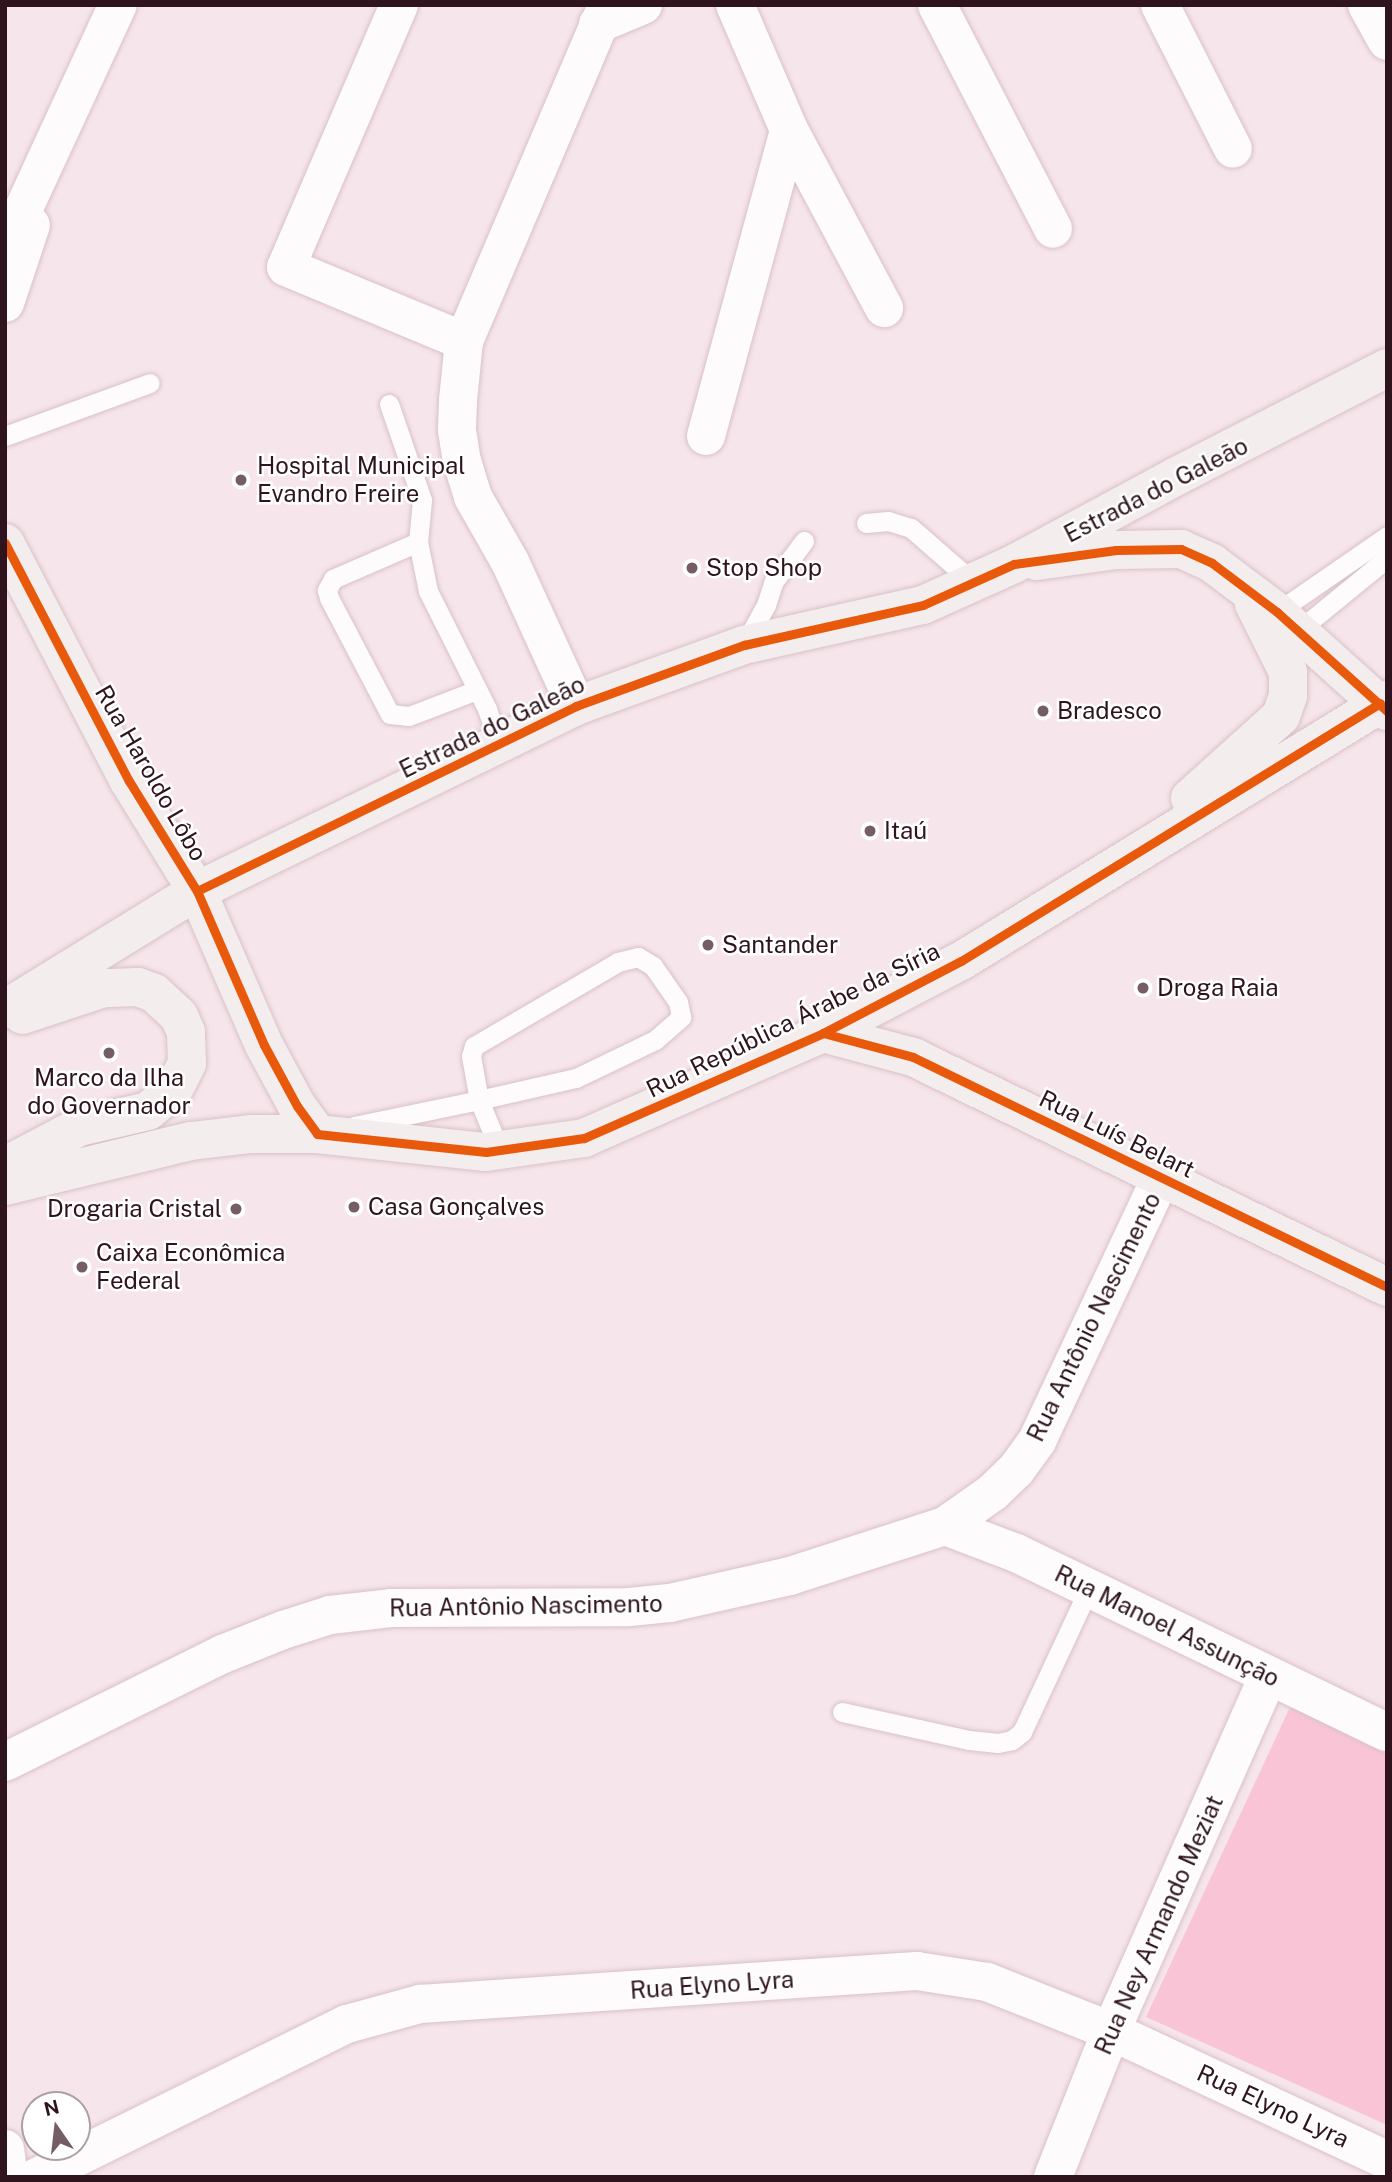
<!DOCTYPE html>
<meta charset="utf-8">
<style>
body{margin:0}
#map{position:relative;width:1392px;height:2182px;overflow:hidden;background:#f6e5ea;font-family:"Public Sans",sans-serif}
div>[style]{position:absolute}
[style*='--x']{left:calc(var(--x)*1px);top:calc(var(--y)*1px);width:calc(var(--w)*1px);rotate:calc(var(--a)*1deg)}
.green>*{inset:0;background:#f9c5d6}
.roads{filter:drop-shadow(0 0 2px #d8c1c8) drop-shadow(0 0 2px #d8c1c8)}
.lane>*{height:19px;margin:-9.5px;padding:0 9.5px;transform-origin:9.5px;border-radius:9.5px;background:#fefbfc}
.street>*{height:38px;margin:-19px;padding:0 19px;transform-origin:19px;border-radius:19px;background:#fefbfc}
.secondary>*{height:38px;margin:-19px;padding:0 19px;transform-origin:19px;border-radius:19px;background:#f3eeed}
.cycleway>*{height:9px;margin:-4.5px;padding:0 4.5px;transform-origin:4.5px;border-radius:4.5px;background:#e8590c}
.dots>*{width:19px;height:19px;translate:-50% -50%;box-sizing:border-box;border:4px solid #fff;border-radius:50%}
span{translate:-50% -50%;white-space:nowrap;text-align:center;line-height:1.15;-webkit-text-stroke:5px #fff;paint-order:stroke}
.poi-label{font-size:24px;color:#2f141e}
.left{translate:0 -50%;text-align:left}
.right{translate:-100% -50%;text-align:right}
.street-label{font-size:24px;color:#2f141e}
.frame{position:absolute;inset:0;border:7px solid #2f141e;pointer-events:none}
.north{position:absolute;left:21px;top:2091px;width:70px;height:70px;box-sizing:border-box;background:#fff;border:2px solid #aca1a5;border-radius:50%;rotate:346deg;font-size:19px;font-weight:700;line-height:28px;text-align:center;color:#2f141e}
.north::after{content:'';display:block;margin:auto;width:24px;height:32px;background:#755d65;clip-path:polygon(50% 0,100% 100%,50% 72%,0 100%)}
</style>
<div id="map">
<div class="green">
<i style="clip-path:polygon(1292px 1703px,1387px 1746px,1387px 2125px,1146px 2017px)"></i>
</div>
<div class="roads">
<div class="lane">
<i style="--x:389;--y:404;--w:102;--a:71"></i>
<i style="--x:422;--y:500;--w:42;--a:95.4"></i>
<i style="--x:418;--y:542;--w:50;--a:78.5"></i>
<i style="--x:428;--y:591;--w:132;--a:63.4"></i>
<i style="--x:487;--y:709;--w:37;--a:71"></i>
<i style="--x:5;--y:436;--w:154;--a:-20.1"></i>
<i style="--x:866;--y:523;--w:22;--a:-5"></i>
<i style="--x:888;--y:521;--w:24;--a:17"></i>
<i style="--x:911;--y:528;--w:84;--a:41.1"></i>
<i style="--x:418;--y:542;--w:93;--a:156.5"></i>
<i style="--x:333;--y:579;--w:13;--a:119"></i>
<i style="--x:327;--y:590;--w:8;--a:76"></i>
<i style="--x:329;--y:598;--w:131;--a:62.3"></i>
<i style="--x:390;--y:714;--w:19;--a:6"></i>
<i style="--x:409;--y:716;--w:73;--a:-20.9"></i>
<i style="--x:1277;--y:612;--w:134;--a:-34.6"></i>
<i style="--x:1299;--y:630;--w:114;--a:-39.3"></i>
<i style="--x:744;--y:645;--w:46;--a:-61.2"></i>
<i style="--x:766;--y:605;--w:25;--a:-72"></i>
<i style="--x:774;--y:581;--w:50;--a:-53.1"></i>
<i style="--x:354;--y:1126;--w:128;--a:-11.7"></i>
<i style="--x:479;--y:1100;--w:99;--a:-12.8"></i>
<i style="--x:576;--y:1078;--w:88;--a:-25.7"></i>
<i style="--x:655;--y:1040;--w:35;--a:-41"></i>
<i style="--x:681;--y:1017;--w:15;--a:-101"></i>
<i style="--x:678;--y:1002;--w:44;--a:-124.8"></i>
<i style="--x:653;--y:966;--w:17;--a:-149"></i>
<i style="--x:638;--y:957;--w:21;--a:166"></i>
<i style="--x:618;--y:962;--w:167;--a:149.7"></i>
<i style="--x:474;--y:1046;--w:10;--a:107"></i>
<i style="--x:471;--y:1056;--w:45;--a:79.7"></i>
<i style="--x:479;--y:1100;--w:55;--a:67.6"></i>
<i style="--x:842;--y:1712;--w:130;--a:12.4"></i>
<i style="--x:969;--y:1740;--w:29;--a:6"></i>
<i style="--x:998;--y:1743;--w:14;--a:-12"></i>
<i style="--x:1012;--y:1740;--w:13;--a:-39"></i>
<i style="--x:1022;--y:1732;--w:159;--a:-65"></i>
</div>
<div class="street">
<i style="--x:399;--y:5;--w:285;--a:113.3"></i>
<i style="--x:286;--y:267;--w:193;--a:22.6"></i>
<i style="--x:735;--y:5;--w:136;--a:66.6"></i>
<i style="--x:789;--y:130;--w:202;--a:61.9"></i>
<i style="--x:937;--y:5;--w:252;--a:62.6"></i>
<i style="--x:1160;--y:5;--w:161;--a:63.1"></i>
<i style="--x:1367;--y:5;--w:41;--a:60.9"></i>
<i style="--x:598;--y:24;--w:49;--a:-22.9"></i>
<i style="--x:5;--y:249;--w:269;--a:-65.2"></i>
<i style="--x:5;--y:303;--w:82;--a:-71.6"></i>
<i style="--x:706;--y:436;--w:317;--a:-74.8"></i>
<i style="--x:576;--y:706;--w:158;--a:-114.6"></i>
<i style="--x:510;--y:562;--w:75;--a:-119.6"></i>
<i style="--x:473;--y:497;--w:37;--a:-107"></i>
<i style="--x:462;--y:462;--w:33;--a:-99"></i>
<i style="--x:457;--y:429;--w:29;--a:-88"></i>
<i style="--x:458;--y:400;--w:59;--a:-84.2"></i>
<i style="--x:464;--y:341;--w:365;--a:-66.9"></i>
<i style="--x:945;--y:1526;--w:76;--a:20.8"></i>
<i style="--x:1016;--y:1553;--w:412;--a:25.8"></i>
<i style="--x:5;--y:1762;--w:243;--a:-26.4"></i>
<i style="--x:223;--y:1654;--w:65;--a:-21.8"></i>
<i style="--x:283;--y:1630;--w:49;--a:-17.7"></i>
<i style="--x:330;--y:1615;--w:61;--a:-6.5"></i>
<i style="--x:391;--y:1608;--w:238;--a:-0.2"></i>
<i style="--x:629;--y:1607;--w:41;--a:-5.6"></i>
<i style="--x:670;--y:1603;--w:123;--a:-12.7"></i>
<i style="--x:790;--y:1576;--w:163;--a:-17.9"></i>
<i style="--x:945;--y:1526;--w:59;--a:-35.3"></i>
<i style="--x:993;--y:1492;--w:32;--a:-44"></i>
<i style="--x:1016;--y:1470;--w:36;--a:-54"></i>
<i style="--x:1037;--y:1441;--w:292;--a:-64.8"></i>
<i style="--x:5;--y:2149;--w:28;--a:82"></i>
<i style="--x:37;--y:2177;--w:346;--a:-26.3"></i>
<i style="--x:347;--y:2024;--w:76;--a:-15.3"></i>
<i style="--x:420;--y:2004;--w:498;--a:-3.8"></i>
<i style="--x:917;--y:1971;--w:71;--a:8.9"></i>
<i style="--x:987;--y:1982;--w:133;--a:21.6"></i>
<i style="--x:1111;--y:2031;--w:305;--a:25.1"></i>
<i style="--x:1053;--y:2177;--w:157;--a:-68.3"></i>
<i style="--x:1111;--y:2031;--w:389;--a:-66.1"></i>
</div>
<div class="secondary">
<i style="--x:5;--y:543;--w:268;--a:62.5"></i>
<i style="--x:129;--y:781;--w:129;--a:58.3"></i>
<i style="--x:197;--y:891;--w:168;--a:66.5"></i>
<i style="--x:264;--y:1045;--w:69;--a:61.6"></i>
<i style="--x:297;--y:1106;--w:34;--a:54"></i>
<i style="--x:1037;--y:561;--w:80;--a:-7.9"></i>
<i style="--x:1116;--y:550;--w:65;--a:-0.9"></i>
<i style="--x:1181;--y:549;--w:34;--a:24"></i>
<i style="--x:1212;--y:563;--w:81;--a:37"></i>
<i style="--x:1277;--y:612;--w:148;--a:42"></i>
<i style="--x:1190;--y:798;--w:122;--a:-42"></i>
<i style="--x:1281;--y:716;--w:21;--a:-71"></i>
<i style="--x:1288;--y:696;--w:24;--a:-90"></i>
<i style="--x:1288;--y:672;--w:76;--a:-116.6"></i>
<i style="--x:5;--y:1009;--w:225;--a:-31.6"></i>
<i style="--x:197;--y:891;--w:422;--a:-26"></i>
<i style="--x:576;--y:706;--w:179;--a:-20"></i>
<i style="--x:744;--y:645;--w:183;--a:-12.6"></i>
<i style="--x:923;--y:605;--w:100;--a:-24.3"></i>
<i style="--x:1014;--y:564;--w:185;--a:-28.4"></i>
<i style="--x:1177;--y:476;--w:236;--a:-27.2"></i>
<i style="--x:823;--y:1033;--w:93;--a:14.9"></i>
<i style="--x:913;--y:1057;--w:527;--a:25.88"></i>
<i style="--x:5;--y:1166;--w:84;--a:-27.8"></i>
<i style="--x:79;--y:1127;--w:71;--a:-13.1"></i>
<i style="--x:148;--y:1111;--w:32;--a:-39"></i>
<i style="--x:173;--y:1091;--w:31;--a:-63"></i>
<i style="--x:187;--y:1063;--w:31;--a:-92"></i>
<i style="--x:186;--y:1032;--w:17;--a:-114"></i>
<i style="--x:179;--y:1016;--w:34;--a:-137"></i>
<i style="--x:154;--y:993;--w:17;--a:-159"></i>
<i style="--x:138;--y:987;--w:34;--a:178"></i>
<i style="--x:104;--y:988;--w:86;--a:161.8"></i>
<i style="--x:5;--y:1186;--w:191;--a:-13.6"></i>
<i style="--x:191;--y:1141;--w:60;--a:-6.7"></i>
<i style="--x:251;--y:1134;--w:66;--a:0"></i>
<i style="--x:317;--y:1134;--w:170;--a:6.1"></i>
<i style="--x:486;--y:1152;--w:99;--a:-8.1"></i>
<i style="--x:584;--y:1138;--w:261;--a:-23.7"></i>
<i style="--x:823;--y:1033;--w:156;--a:-27.6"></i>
<i style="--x:961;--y:961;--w:500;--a:-31.5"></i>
</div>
</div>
<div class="cycleway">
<i style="--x:5;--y:543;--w:268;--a:62.5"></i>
<i style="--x:129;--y:781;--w:129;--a:58.3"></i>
<i style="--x:197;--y:891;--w:168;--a:66.5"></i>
<i style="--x:264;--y:1045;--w:69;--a:61.6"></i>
<i style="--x:297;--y:1106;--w:34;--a:54"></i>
<i style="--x:317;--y:1134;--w:170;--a:6.1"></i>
<i style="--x:486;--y:1152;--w:99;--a:-8.1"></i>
<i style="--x:584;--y:1138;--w:261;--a:-23.7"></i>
<i style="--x:823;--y:1033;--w:156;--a:-27.6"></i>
<i style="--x:961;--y:961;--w:492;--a:-31.6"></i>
<i style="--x:197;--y:891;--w:422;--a:-26"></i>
<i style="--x:576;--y:706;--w:179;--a:-20"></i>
<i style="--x:744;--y:645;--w:183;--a:-12.6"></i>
<i style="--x:923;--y:605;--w:100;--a:-24.3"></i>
<i style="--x:1014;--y:564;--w:103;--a:-7.8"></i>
<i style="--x:1116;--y:550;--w:65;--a:-0.9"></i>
<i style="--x:1181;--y:549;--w:34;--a:24"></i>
<i style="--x:1212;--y:563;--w:81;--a:37"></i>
<i style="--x:1277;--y:612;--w:148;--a:42"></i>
<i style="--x:823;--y:1033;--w:93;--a:14.9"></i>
<i style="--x:913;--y:1057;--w:527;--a:25.88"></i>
</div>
<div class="dots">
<i style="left:241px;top:480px;background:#755d65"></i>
<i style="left:692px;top:568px;background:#755d65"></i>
<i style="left:1043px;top:711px;background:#755d65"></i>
<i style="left:870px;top:831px;background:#755d65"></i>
<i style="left:708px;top:945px;background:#755d65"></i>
<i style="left:1143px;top:988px;background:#755d65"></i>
<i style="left:109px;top:1053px;background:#755d65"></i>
<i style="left:354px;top:1207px;background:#755d65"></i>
<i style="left:236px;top:1209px;background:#755d65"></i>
<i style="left:82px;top:1267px;background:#755d65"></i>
</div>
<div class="poi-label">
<span class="left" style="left:257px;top:480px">Hospital Municipal<br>Evandro Freire</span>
<span class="left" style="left:706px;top:568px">Stop Shop</span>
<span class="left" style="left:1057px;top:711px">Bradesco</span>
<span class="left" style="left:884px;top:831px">Itaú</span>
<span class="left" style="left:722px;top:945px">Santander</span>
<span class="left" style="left:1157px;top:988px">Droga Raia</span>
<span style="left:109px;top:1092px">Marco da Ilha<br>do Governador</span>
<span class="left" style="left:368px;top:1207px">Casa Gonçalves</span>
<span class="right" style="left:222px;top:1209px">Drogaria Cristal</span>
<span class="left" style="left:96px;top:1267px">Caixa Econômica<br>Federal</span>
</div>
<div class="street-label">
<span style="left:1156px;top:490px;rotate:-27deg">Estrada do Galeão</span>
<span style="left:492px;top:727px;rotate:-26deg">Estrada do Galeão</span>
<span style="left:151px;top:773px;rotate:60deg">Rua Haroldo Lôbo</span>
<span style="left:793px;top:1020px;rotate:-26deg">Rua República Árabe da Síria</span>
<span style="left:1117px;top:1134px;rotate:26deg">Rua Luís Belart</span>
<span style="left:1094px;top:1317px;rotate:-64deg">Rua Antônio Nascimento</span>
<span style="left:526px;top:1606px;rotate:-1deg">Rua Antônio Nascimento</span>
<span style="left:1167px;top:1626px;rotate:26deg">Rua Manoel Assunção</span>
<span style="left:1159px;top:1925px;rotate:-66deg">Rua Ney Armando Meziat</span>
<span style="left:712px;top:1985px;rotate:-4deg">Rua Elyno Lyra</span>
<span style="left:1273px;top:2106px;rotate:25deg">Rua Elyno Lyra</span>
</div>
<div class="frame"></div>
<div class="north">N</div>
</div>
